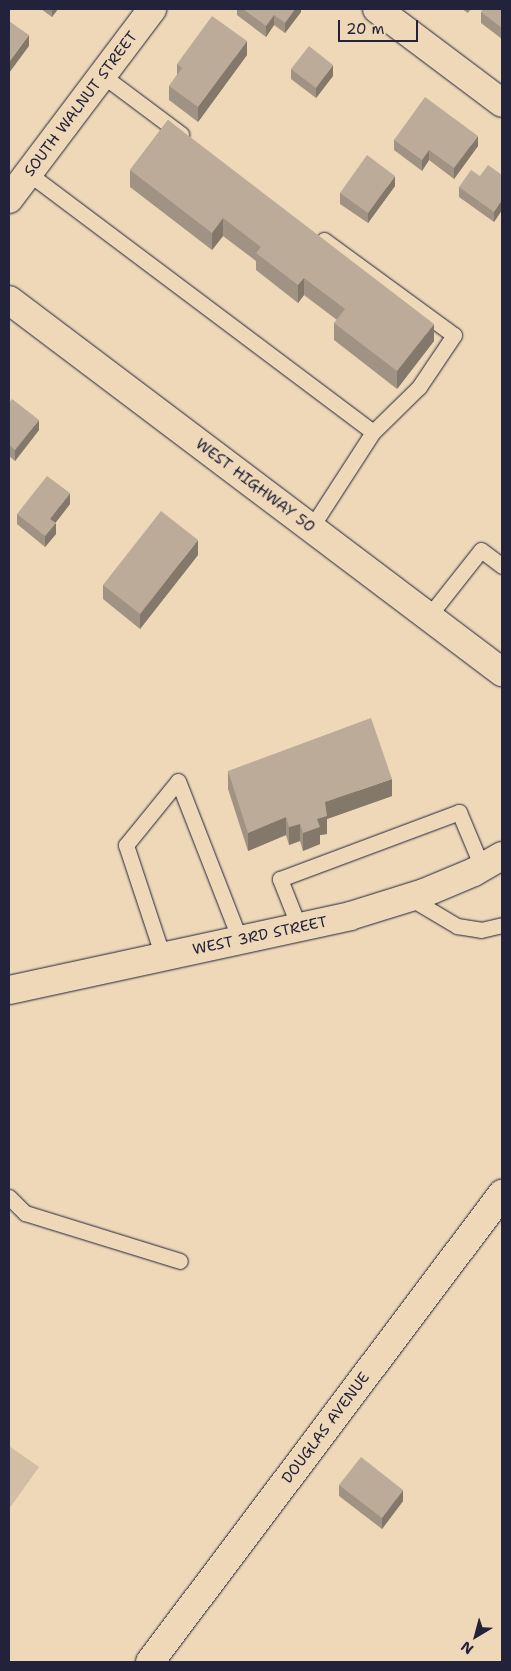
<!DOCTYPE html>
<style>
body{margin:0}
#map{position:relative;width:511px;height:1671px;overflow:hidden;background:#eed8b7;font-family:"Shantell Sans",sans-serif}
div>[style]{position:absolute}
[style*='--x']{left:calc(var(--x)*1px);top:calc(var(--y)*1px);width:calc(var(--w)*1px);rotate:calc(var(--a)*1deg)}
.green>*{inset:0;background:#d1bea5}
.roads{filter:drop-shadow(0 0 1px #22223b) drop-shadow(0 0 1px #22223b)}
.lane>*{height:15px;margin:-7.5px;padding:0 7.5px;transform-origin:7.5px;border-radius:7.5px;background:#eed8b7}
.street>*{height:28px;margin:-14px;padding:0 14px;transform-origin:14px;border-radius:14px;background:#eed8b7}
.secondary>*{height:28px;margin:-14px;padding:0 14px;transform-origin:14px;border-radius:14px;background:#eed8b7}
.wall>*{inset:0;background:#a19383}
.shaded-wall>*{inset:0;background:#83786a}
.building>*{inset:0;background:#bbab98}
span{translate:-50% -50%;white-space:nowrap;text-align:center;line-height:1.15;-webkit-text-stroke:4px #eed8b7;paint-order:stroke}
.street-label{font-size:15px;color:#22223b}
.frame{position:absolute;inset:0;border:10px solid #22223b;pointer-events:none}
.north{position:absolute;left:451px;top:1611px;width:50px;height:50px;-webkit-text-stroke:4px #eed8b7;paint-order:stroke;rotate:217deg;font-size:14px;font-weight:700;line-height:20px;text-align:center;color:#22223b}
.north::after{content:'';display:block;margin:auto;width:18px;height:22px;background:#22223b;clip-path:polygon(50% 0,100% 100%,50% 72%,0 100%)}
.scale{position:absolute;left:338px;top:20px;width:80px;height:22px;box-sizing:border-box;border:2px solid #22223b;border-top:0;padding-left:6px;font-size:15px;line-height:18px;white-space:nowrap;color:#22223b;-webkit-text-stroke:4px #eed8b7;paint-order:stroke}
</style>
<div id="map">
<div class="green">
<i style="clip-path:polygon(9px 1446px,39px 1467px,9px 1509px)"></i>
</div>
<div class="roads">
<div class="lane">
<i style="--x:102;--y:75;--w:99;--a:36.8"></i>
<i style="--x:28;--y:173;--w:431;--a:36.9"></i>
<i style="--x:373;--y:432;--w:114;--a:122.9"></i>
<i style="--x:324;--y:240;--w:161;--a:36.2"></i>
<i style="--x:454;--y:335;--w:63;--a:123.9"></i>
<i style="--x:419;--y:387;--w:64;--a:135.6"></i>
<i style="--x:428;--y:617;--w:85;--a:-51.7"></i>
<i style="--x:481;--y:550;--w:26;--a:37"></i>
<i style="--x:410;--y:898;--w:55;--a:30.8"></i>
<i style="--x:457;--y:926;--w:24;--a:9"></i>
<i style="--x:481;--y:930;--w:22;--a:-13"></i>
<i style="--x:299;--y:927;--w:52;--a:-111.6"></i>
<i style="--x:280;--y:879;--w:191;--a:-20.5"></i>
<i style="--x:459;--y:812;--w:60;--a:67.3"></i>
<i style="--x:163;--y:957;--w:118;--a:-108.3"></i>
<i style="--x:126;--y:845;--w:82;--a:-50.9"></i>
<i style="--x:178;--y:781;--w:171;--a:68.7"></i>
<i style="--x:9;--y:1197;--w:23;--a:45"></i>
<i style="--x:25;--y:1213;--w:162;--a:17.2"></i>
</div>
<div class="street">
<i style="--x:377;--y:9;--w:156;--a:36.9"></i>
<i style="--x:9;--y:199;--w:238;--a:-53"></i>
<i style="--x:150;--y:1662;--w:586;--a:-53.05"></i>
</div>
<div class="secondary">
<i style="--x:9;--y:300;--w:618;--a:37.04"></i>
<i style="--x:9;--y:990;--w:349;--a:-12.2"></i>
<i style="--x:350;--y:916;--w:77;--a:-17.3"></i>
<i style="--x:424;--y:893;--w:54;--a:-22.8"></i>
<i style="--x:474;--y:872;--w:32;--a:-30"></i>
</div>
</div>
<div class="wall">
<i style="clip-path:polygon(41px 9px,58px 9px,52px 17px)"></i>
<i style="clip-path:polygon(237px 9px,301px 9px,301px 12px,285px 33px,274px 25px,266px 37px,237px 15px)"></i>
<i style="clip-path:polygon(462px 9px,471px 9px,468px 13px)"></i>
<i style="clip-path:polygon(502px 9px,502px 39px,481px 23px,481px 12px)"></i>
<i style="clip-path:polygon(247px 55px,198px 122px,169px 100px,169px 86px,177px 75px,177px 64px)"></i>
<i style="clip-path:polygon(291px 69px,333px 76px,316px 98px,291px 79px)"></i>
<i style="clip-path:polygon(168px 120px,434px 341px,397px 389px,334px 340px,334px 323px,337px 320px,304px 295px,298px 303px,256px 270px,256px 261px,223px 236px,212px 250px,130px 187px,130px 170px)"></i>
<i style="clip-path:polygon(394px 140px,478px 146px,454px 179px,429px 160px,422px 171px,394px 150px)"></i>
<i style="clip-path:polygon(502px 175px,502px 210px,494px 222px,459px 197px,459px 187px)"></i>
<i style="clip-path:polygon(395px 186px,368px 223px,340px 204px,340px 193px)"></i>
<i style="clip-path:polygon(9px 403px,39px 430px,15px 461px,9px 456px)"></i>
<i style="clip-path:polygon(70px 504px,55px 523px,56px 534px,45px 547px,17px 524px,17px 514px)"></i>
<i style="clip-path:polygon(198px 555px,140px 629px,103px 599px,103px 585px)"></i>
<i style="clip-path:polygon(228px 771px,392px 796px,327px 819px,327px 834px,320px 835px,320px 844px,303px 851px,300px 841px,289px 845px,286px 835px,248px 851px,228px 789px)"></i>
<i style="clip-path:polygon(339px 1485px,403px 1501px,382px 1529px,339px 1496px)"></i>
</div>
<div class="shaded-wall">
<i style="clip-path:polygon(52px 9px,58px 9px,52px 17px)"></i>
<i style="clip-path:polygon(295px 9px,301px 9px,301px 12px,285px 33px,285px 23px)"></i>
<i style="clip-path:polygon(274px 15px,274px 25px,266px 37px,266px 26px)"></i>
<i style="clip-path:polygon(29px 35px,29px 46px,9px 73px,9px 62px)"></i>
<i style="clip-path:polygon(247px 41px,247px 55px,198px 122px,198px 107px)"></i>
<i style="clip-path:polygon(333px 65px,333px 76px,316px 98px,316px 88px)"></i>
<i style="clip-path:polygon(478px 136px,478px 146px,454px 179px,454px 168px)"></i>
<i style="clip-path:polygon(429px 150px,429px 160px,422px 171px,422px 160px)"></i>
<i style="clip-path:polygon(395px 176px,395px 186px,368px 223px,368px 213px)"></i>
<i style="clip-path:polygon(502px 200px,502px 210px,494px 222px,494px 212px)"></i>
<i style="clip-path:polygon(223px 218px,223px 236px,212px 250px,212px 233px)"></i>
<i style="clip-path:polygon(304px 278px,304px 295px,298px 303px,298px 285px)"></i>
<i style="clip-path:polygon(434px 324px,434px 341px,397px 389px,397px 371px)"></i>
<i style="clip-path:polygon(39px 420px,39px 430px,15px 461px,15px 450px)"></i>
<i style="clip-path:polygon(70px 493px,70px 504px,50px 530px,50px 519px)"></i>
<i style="clip-path:polygon(56px 523px,56px 534px,45px 547px,45px 536px)"></i>
<i style="clip-path:polygon(198px 540px,198px 555px,140px 629px,140px 614px)"></i>
<i style="clip-path:polygon(392px 779px,392px 796px,327px 819px,327px 834px,320px 835px,320px 844px,303px 851px,303px 833px,317px 819px,325px 802px)"></i>
<i style="clip-path:polygon(286px 817px,286px 835px,248px 851px,248px 833px)"></i>
<i style="clip-path:polygon(300px 824px,300px 841px,289px 845px,289px 827px)"></i>
<i style="clip-path:polygon(403px 1490px,403px 1501px,382px 1529px,382px 1518px)"></i>
</div>
<div class="building">
<i style="clip-path:polygon(243px 9px,295px 9px,285px 23px,274px 15px,266px 26px)"></i>
<i style="clip-path:polygon(483px 9px,502px 9px,502px 28px,481px 12px)"></i>
<i style="clip-path:polygon(212px 16px,247px 41px,198px 107px,169px 86px,182px 68px,177px 64px)"></i>
<i style="clip-path:polygon(9px 21px,29px 35px,9px 62px)"></i>
<i style="clip-path:polygon(309px 46px,333px 65px,316px 88px,291px 69px)"></i>
<i style="clip-path:polygon(425px 97px,478px 136px,454px 168px,429px 150px,422px 160px,394px 140px)"></i>
<i style="clip-path:polygon(168px 120px,434px 324px,397px 371px,334px 323px,345px 309px,304px 278px,298px 285px,256px 253px,261px 247px,223px 218px,212px 233px,130px 170px)"></i>
<i style="clip-path:polygon(367px 155px,395px 176px,368px 213px,340px 193px)"></i>
<i style="clip-path:polygon(488px 165px,502px 175px,502px 200px,494px 212px,459px 187px,471px 170px,480px 176px)"></i>
<i style="clip-path:polygon(12px 399px,39px 420px,15px 450px,9px 445px,9px 403px)"></i>
<i style="clip-path:polygon(47px 476px,70px 493px,50px 519px,56px 523px,45px 536px,17px 514px)"></i>
<i style="clip-path:polygon(161px 511px,198px 540px,140px 614px,103px 585px)"></i>
<i style="clip-path:polygon(371px 718px,392px 779px,325px 802px,327px 816px,317px 819px,320px 827px,303px 833px,300px 824px,289px 827px,286px 817px,248px 833px,228px 771px)"></i>
<i style="clip-path:polygon(361px 1457px,403px 1490px,382px 1518px,339px 1485px)"></i>
</div>
<div class="street-label">
<span style="left:81px;top:104px;rotate:-53deg">SOUTH WALNUT STREET</span>
<span style="left:255px;top:486px;rotate:37deg">WEST HIGHWAY 50</span>
<span style="left:260px;top:936px;rotate:-12deg">WEST 3RD STREET</span>
<span style="left:326px;top:1428px;rotate:-53deg">DOUGLAS AVENUE</span>
</div>
<div class="frame"></div>
<div class="north">N</div>
<div class="scale">20 m</div>
</div>
